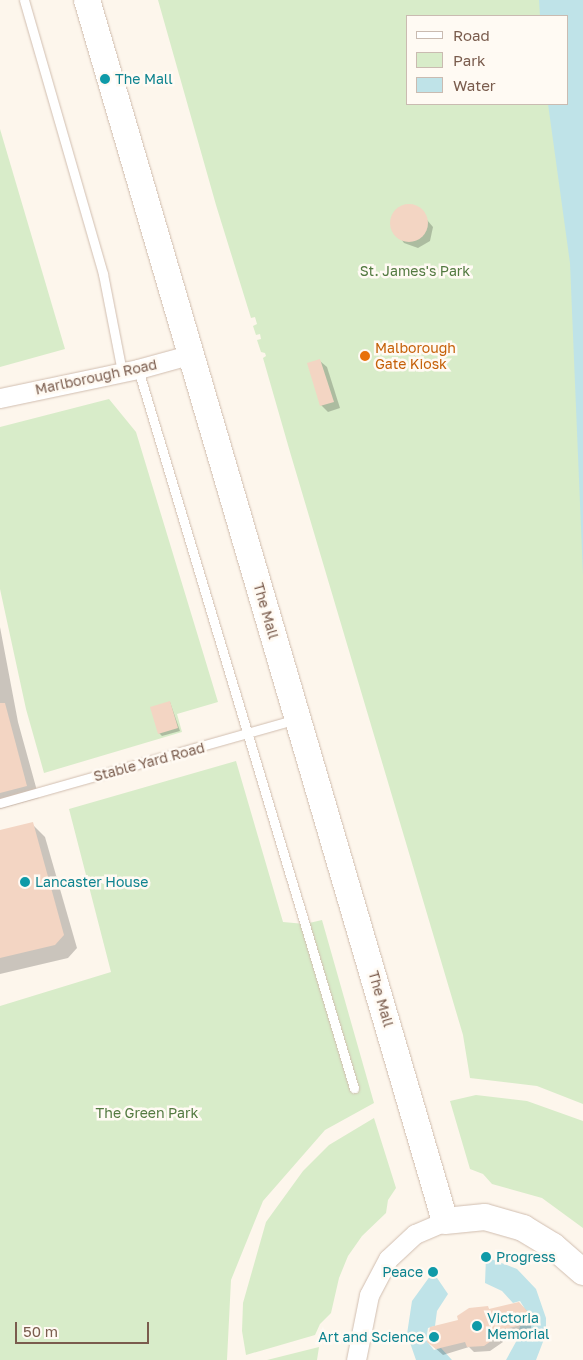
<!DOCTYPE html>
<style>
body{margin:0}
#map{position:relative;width:583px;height:1360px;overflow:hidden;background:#fdf6ec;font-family:"Golos Text",sans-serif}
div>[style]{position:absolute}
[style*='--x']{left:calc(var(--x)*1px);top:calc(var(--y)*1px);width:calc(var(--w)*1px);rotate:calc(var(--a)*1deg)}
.green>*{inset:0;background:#d8ecc9}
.water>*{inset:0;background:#bfe3e8}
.shadow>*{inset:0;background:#0003}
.building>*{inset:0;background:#f3d5c3}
.round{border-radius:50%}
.roads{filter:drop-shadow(0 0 1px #d1beb0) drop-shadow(0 0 1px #d1beb0)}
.lane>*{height:9px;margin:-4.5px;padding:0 4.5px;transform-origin:4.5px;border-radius:4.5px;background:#fff}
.street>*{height:19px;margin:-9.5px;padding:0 9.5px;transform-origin:9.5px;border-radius:9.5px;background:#fff}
.secondary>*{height:26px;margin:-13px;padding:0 13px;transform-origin:13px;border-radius:13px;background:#fff}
.dots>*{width:14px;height:14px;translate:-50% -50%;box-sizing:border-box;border:2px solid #fffaf3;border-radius:50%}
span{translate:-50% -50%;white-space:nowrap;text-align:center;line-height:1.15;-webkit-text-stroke:5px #fffaf3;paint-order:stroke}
.culture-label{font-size:14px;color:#0d838f}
.left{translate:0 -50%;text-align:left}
.right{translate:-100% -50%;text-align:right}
.park-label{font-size:14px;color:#537a41}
.food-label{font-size:14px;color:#c56008}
.street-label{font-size:14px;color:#7a5c4d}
.legend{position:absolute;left:406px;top:15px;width:162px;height:90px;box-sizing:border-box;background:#fffaf3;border:1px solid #cabbb1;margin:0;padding:6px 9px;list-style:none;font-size:15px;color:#7a5c4d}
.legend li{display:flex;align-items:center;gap:10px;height:25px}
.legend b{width:25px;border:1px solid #cabbb1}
.scale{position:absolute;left:15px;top:1322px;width:134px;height:22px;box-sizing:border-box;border:2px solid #7a5c4d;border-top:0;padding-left:6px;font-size:15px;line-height:18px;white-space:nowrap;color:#7a5c4d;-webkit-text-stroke:4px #fffaf3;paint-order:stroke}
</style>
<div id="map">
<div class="green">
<i style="clip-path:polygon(evenodd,158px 0,583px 0,583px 1104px,537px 1086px,470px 1078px,463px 1035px,290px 452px,263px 358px,266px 356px,265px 353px,261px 352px,257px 340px,261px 339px,260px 334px,256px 335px,253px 326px,257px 324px,255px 317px,251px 318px,216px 205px,158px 0,407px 16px,567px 16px,567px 104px,407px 104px,407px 16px)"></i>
<i style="clip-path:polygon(0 129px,65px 349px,0 367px)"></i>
<i style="clip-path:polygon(109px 399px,136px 432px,218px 702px,177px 714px,182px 732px,44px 773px,26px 709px,0 589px,0 427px)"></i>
<i style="clip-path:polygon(236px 761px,283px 922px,305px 924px,322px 920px,374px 1103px,325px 1130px,263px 1201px,231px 1280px,227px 1360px,0 1360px,0 1006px,111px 972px,69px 809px)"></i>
<i style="clip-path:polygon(476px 1095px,527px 1101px,583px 1121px,583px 1228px,542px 1198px,492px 1184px,483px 1174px,470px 1169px,450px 1101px)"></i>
<i style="clip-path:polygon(374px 1118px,396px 1188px,388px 1200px,386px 1213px,362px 1236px,348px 1256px,339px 1278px,331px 1313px,320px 1324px,315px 1335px,246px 1355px,242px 1331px,243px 1303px,266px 1222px,303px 1171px,329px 1145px)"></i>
<i style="clip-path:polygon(319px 1347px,317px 1360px,267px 1360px)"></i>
</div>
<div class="water">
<i style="clip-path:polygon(539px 0,583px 0,583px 576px,570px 263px,548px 104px,567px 104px,567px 16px,540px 16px)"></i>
<i style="clip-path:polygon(486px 1257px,517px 1269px,536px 1289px,546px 1318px,546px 1334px,536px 1360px,506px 1360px,517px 1340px,520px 1326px,526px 1324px,528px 1314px,520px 1301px,513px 1303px,502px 1291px,485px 1283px)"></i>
<i style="clip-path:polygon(433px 1272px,448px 1294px,437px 1311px,435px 1326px,428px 1328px,426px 1340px,434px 1350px,441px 1348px,452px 1360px,416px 1360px,407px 1334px,412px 1301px)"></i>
</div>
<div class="shadow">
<i style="clip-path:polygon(406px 206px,416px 207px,433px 227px,430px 241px,418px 248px,404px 243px,392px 226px,396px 211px)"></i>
<i style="clip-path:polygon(320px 361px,327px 367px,340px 408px,328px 412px,321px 405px)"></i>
<i style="clip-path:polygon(0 627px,18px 722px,39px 798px,0 809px)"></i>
<i style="clip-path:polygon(170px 702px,180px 731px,162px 736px,159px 733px)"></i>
<i style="clip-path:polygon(32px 824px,45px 837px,77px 948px,68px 958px,0 974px,0 832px)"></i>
<i style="clip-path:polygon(519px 1303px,532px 1316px,531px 1330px,501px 1337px,503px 1342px,490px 1351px,474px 1352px,469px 1347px,443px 1355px,434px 1347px,459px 1321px,487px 1307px,490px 1310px)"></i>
</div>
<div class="building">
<i class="round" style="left:390px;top:204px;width:38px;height:38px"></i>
<i style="clip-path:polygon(320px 359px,334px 402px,320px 406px,307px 363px)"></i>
<i style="clip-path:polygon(170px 701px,178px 728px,158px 734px,150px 707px)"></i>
<i style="clip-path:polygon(0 703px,5px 703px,27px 786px,0 793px)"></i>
<i style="clip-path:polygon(33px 822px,64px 935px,55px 945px,0 958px,0 830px)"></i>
<i style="clip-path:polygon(519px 1302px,528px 1312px,526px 1324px,496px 1331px,498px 1336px,484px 1346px,467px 1347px,465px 1342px,436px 1349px,427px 1342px,430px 1327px,458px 1320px,457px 1316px,469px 1308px,488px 1306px,489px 1309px)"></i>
</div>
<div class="roads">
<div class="lane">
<i style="--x:24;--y:0;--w:285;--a:73.9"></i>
<i style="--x:103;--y:274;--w:100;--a:79"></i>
<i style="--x:138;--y:369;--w:751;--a:73.28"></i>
<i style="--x:0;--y:803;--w:308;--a:-15.8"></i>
</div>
<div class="street">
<i style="--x:0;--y:398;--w:141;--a:-11.9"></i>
<i style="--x:138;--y:369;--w:56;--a:-15.5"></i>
<i style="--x:356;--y:1360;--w:66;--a:-78.7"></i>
<i style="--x:369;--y:1295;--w:41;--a:-62.2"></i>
<i style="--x:388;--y:1259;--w:37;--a:-43"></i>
<i style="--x:415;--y:1234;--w:33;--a:-23"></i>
</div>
<div class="secondary">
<i style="--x:87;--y:0;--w:1272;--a:73.66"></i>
<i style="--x:445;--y:1221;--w:40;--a:-5.7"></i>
<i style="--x:485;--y:1217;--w:40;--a:16"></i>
<i style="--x:523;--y:1228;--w:35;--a:31"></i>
<i style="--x:553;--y:1246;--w:40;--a:41"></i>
</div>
</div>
<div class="dots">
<i style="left:105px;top:79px;background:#0f9aa8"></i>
<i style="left:365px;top:356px;background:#e8710a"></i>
<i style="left:25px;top:882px;background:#0f9aa8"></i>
<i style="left:486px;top:1257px;background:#0f9aa8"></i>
<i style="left:433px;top:1272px;background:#0f9aa8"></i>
<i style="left:477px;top:1326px;background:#0f9aa8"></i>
<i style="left:434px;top:1337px;background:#0f9aa8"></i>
</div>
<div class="culture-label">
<span class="left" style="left:115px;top:79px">The Mall</span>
<span class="left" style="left:35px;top:882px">Lancaster House</span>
<span class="left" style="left:496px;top:1257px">Progress</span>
<span class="right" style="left:423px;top:1272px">Peace</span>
<span class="left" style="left:487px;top:1326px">Victoria<br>Memorial</span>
<span class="right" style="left:424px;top:1337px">Art and Science</span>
</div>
<div class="park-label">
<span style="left:415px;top:271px">St. James's Park</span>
<span style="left:147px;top:1113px">The Green Park</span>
</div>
<div class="food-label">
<span class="left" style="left:375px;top:356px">Malborough<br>Gate Kiosk</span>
</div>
<div class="street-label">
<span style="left:96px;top:377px;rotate:-12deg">Marlborough Road</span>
<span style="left:266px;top:611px;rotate:74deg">The Mall</span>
<span style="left:149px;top:762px;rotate:-15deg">Stable Yard Road</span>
<span style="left:381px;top:999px;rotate:74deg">The Mall</span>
</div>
<ul class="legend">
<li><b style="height:6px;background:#fff"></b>Road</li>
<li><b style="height:14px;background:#d8ecc9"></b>Park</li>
<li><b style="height:14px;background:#bfe3e8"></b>Water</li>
</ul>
<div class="scale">50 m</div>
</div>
